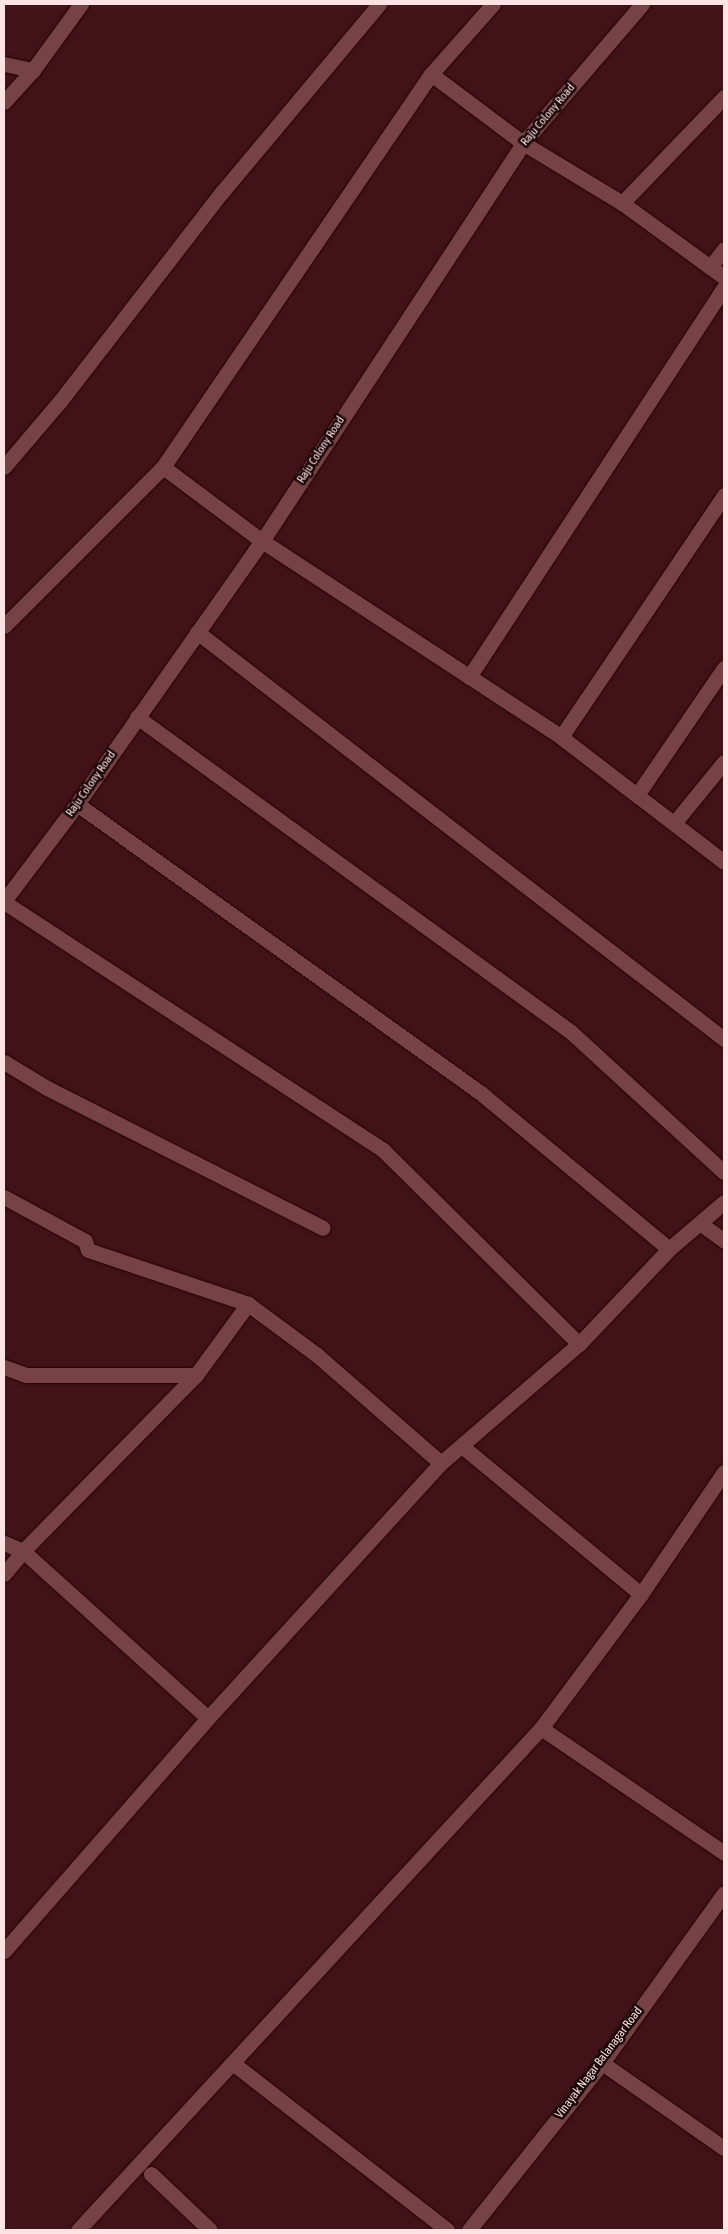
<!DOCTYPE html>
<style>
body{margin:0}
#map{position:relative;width:728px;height:2234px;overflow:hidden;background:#411318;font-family:"Asap Condensed",sans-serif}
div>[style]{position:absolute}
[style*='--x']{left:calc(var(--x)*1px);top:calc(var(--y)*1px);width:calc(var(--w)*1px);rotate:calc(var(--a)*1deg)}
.roads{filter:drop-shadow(0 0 1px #250004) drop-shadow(0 0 1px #250004)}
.minor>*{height:15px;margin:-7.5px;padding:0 7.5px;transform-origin:7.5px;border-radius:7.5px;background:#764245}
span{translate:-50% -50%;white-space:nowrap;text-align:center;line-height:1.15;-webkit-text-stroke:5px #1b0708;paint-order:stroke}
.street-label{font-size:12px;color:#fde3e3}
.frame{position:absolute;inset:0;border:5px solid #fde3e3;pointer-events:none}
</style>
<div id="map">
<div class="roads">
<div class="minor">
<i style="--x:493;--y:4;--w:94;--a:131.5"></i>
<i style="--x:431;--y:74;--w:115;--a:36.9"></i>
<i style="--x:523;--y:143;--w:116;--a:31.2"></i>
<i style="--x:622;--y:203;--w:126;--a:36"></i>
<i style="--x:4;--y:64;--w:30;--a:12"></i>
<i style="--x:431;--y:74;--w:476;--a:124.3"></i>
<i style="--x:163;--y:467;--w:124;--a:36.8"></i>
<i style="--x:262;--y:541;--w:358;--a:33.2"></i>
<i style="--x:561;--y:737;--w:205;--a:37.5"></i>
<i style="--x:4;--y:102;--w:43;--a:-47.8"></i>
<i style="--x:33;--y:70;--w:82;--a:-54"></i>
<i style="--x:622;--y:203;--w:147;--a:-46.1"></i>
<i style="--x:710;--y:267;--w:23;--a:-52"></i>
<i style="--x:4;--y:467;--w:88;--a:-49.6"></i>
<i style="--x:61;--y:400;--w:263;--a:-52.3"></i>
<i style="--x:222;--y:192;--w:245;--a:-50.1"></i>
<i style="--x:4;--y:626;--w:225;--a:-45"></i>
<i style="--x:197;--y:632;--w:666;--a:37.68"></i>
<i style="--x:469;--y:677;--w:465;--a:-56.8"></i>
<i style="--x:137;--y:717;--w:536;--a:35.97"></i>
<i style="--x:571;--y:1032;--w:207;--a:42.5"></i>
<i style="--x:561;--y:737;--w:292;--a:-56"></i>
<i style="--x:637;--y:795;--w:154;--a:-55.6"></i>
<i style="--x:77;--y:804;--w:500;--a:35.6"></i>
<i style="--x:483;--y:1095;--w:241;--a:39.6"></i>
<i style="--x:675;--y:822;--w:77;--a:-50.8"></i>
<i style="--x:4;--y:901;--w:121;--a:-53"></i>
<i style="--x:77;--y:804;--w:322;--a:-54.9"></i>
<i style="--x:262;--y:541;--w:476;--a:-56.7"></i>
<i style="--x:523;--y:143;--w:183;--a:-49.4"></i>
<i style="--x:4;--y:902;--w:454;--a:33.2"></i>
<i style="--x:384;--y:1151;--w:274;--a:44.7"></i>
<i style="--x:4;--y:1062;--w:50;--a:31.2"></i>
<i style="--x:47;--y:1088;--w:309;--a:26.9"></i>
<i style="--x:4;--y:1197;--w:92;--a:28.5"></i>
<i style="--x:85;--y:1241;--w:9;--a:72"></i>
<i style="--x:88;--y:1250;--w:169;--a:18.6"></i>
<i style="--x:248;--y:1304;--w:86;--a:36.5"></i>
<i style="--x:317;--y:1355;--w:164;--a:41.1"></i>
<i style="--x:701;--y:1224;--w:29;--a:36"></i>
<i style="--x:4;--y:1367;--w:23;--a:20"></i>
<i style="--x:26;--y:1375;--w:170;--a:0"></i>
<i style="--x:463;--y:1447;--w:231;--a:39.6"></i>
<i style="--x:724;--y:1472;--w:148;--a:124.2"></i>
<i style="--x:641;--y:1594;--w:167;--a:126.7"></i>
<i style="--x:541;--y:1728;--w:222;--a:34.3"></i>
<i style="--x:4;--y:1543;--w:21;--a:23"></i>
<i style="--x:23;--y:1551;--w:249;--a:42.1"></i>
<i style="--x:4;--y:1574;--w:30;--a:-50"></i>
<i style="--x:23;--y:1551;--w:247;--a:-45.5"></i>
<i style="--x:196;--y:1375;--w:88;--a:-53.8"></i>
<i style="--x:4;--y:1951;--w:310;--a:-48.8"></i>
<i style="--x:208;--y:1718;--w:345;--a:-47.6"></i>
<i style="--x:441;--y:1463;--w:182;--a:-40.8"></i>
<i style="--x:579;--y:1344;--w:131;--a:-46.5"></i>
<i style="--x:669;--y:1249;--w:72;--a:-40.5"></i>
<i style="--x:602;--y:2063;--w:149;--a:34.9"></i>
<i style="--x:234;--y:2064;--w:270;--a:37.9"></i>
<i style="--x:151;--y:2174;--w:81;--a:43.5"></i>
<i style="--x:78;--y:2230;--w:683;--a:-47.31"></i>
<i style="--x:469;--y:2230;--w:213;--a:-51.5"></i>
<i style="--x:602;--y:2063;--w:209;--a:-54.3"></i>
</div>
</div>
<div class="street-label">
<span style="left:548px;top:115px;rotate:-50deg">Raju Colony Road</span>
<span style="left:321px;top:450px;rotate:-57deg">Raju Colony Road</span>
<span style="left:91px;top:784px;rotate:-55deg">Raju Colony Road</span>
<span style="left:599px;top:2063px;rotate:-53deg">Vinayak Nagar Balanagar Road</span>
</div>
<div class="frame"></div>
</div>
